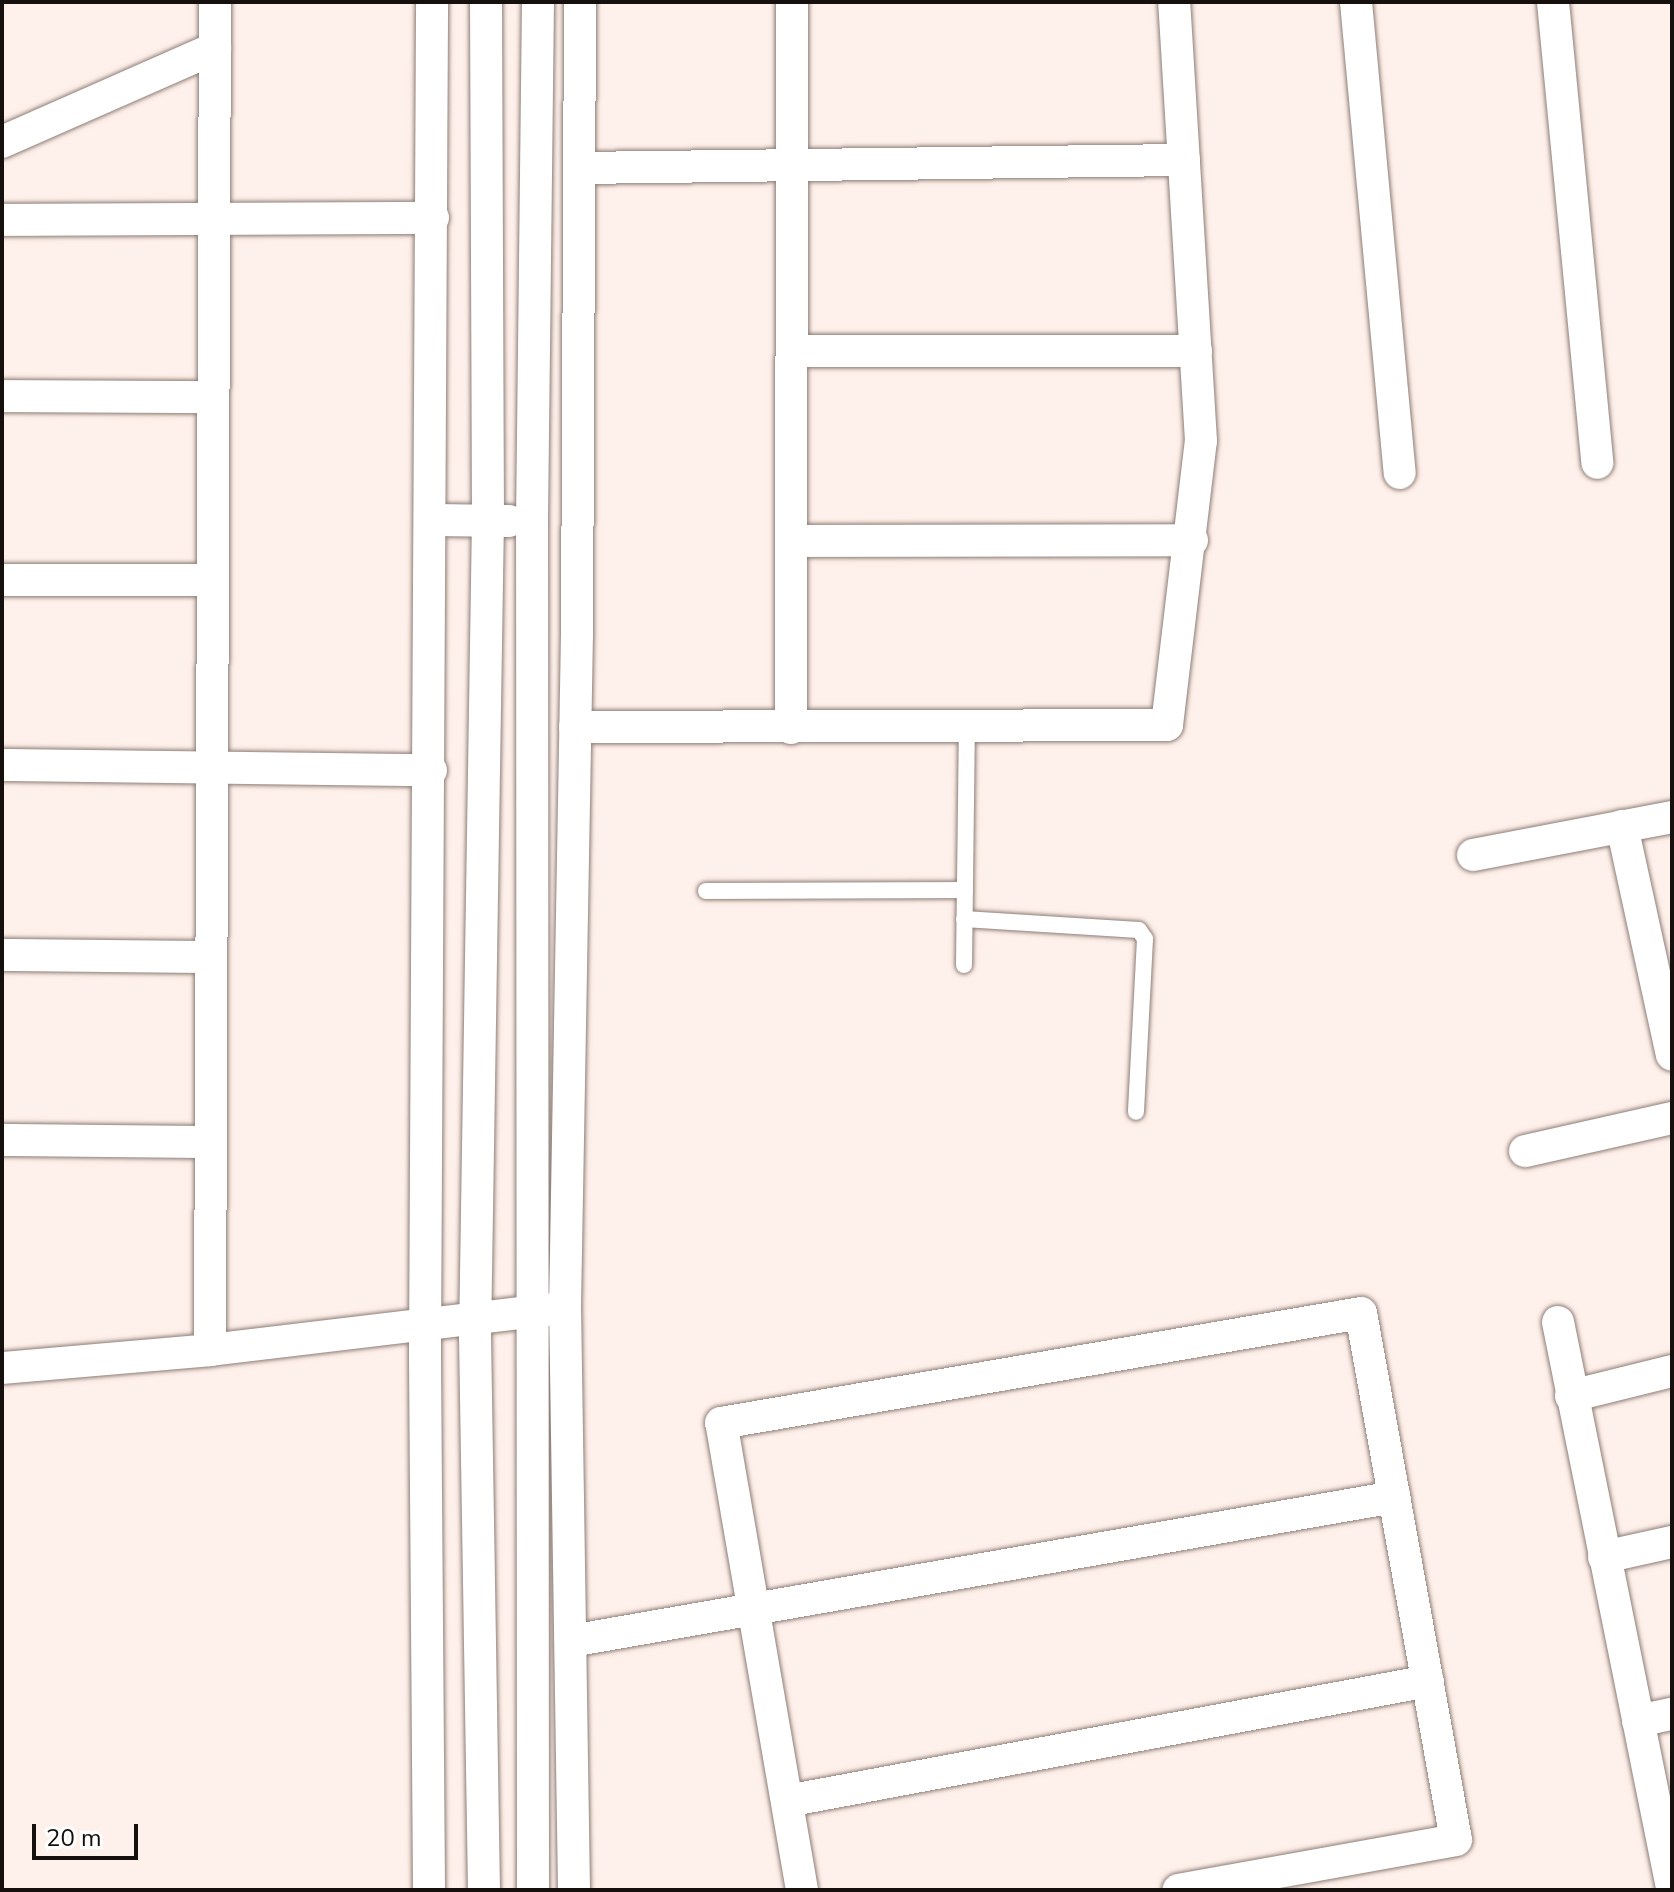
<!DOCTYPE html>
<style>
body{margin:0}
#map{position:relative;width:1674px;height:1892px;overflow:hidden;background:#fef0ea;font-family:"Nunito Sans",sans-serif}
div>[style]{position:absolute}
[style*='--x']{left:calc(var(--x)*1px);top:calc(var(--y)*1px);width:calc(var(--w)*1px);rotate:calc(var(--a)*1deg)}
.roads{filter:drop-shadow(0 0 2px #8d7d77) drop-shadow(0 0 2px #8d7d77)}
.service>*{height:16px;margin:-8px;padding:0 8px;transform-origin:8px;border-radius:8px;background:#fff}
.minor>*{height:32px;margin:-16px;padding:0 16px;transform-origin:16px;border-radius:16px;background:#fff}
span{translate:-50% -50%;white-space:nowrap;text-align:center;line-height:1.15;-webkit-text-stroke:6px #fff;paint-order:stroke}
.frame{position:absolute;inset:0;border:4px solid #150f0d;pointer-events:none}
.scale{position:absolute;left:32px;top:1824px;width:106px;height:36px;box-sizing:border-box;border:4px solid #150f0d;border-top:0;padding-left:10px;font-size:24px;line-height:28px;white-space:nowrap;color:#150f0d;-webkit-text-stroke:6px #fff;paint-order:stroke}
</style>
<div id="map">
<div class="roads">
<div class="service">
<i style="--x:706;--y:891;--w:259;--a:-0.2"></i>
<i style="--x:964;--y:919;--w:175;--a:3.6"></i>
<i style="--x:1139;--y:930;--w:11;--a:56"></i>
<i style="--x:1145;--y:939;--w:173;--a:93"></i>
<i style="--x:964;--y:965;--w:238;--a:-89.3"></i>
</div>
<div class="minor">
<i style="--x:1356;--y:2;--w:473;--a:84.7"></i>
<i style="--x:1553;--y:2;--w:463;--a:84.5"></i>
<i style="--x:2;--y:142;--w:233;--a:-23.8"></i>
<i style="--x:579;--y:168;--w:605;--a:-0.76"></i>
<i style="--x:2;--y:220;--w:431;--a:-0.3"></i>
<i style="--x:793;--y:351;--w:403;--a:0"></i>
<i style="--x:2;--y:396;--w:211;--a:0.3"></i>
<i style="--x:432;--y:520;--w:77;--a:0.7"></i>
<i style="--x:792;--y:541;--w:400;--a:-0.1"></i>
<i style="--x:2;--y:580;--w:210;--a:0"></i>
<i style="--x:575;--y:727;--w:592;--a:-0.19"></i>
<i style="--x:1167;--y:725;--w:286;--a:-83.2"></i>
<i style="--x:1201;--y:441;--w:440;--a:-93.5"></i>
<i style="--x:791;--y:728;--w:726;--a:-89.92"></i>
<i style="--x:2;--y:765;--w:429;--a:0.7"></i>
<i style="--x:1622;--y:826;--w:234;--a:77.7"></i>
<i style="--x:1473;--y:855;--w:203;--a:-10.8"></i>
<i style="--x:2;--y:955;--w:208;--a:0.6"></i>
<i style="--x:2;--y:1140;--w:207;--a:0.6"></i>
<i style="--x:1525;--y:1151;--w:151;--a:-12.7"></i>
<i style="--x:1558;--y:1322;--w:577;--a:78.61"></i>
<i style="--x:210;--y:1350;--w:1348;--a:-89.79"></i>
<i style="--x:2;--y:1368;--w:209;--a:-4.9"></i>
<i style="--x:210;--y:1350;--w:348;--a:-6.8"></i>
<i style="--x:1571;--y:1396;--w:104;--a:-13.9"></i>
<i style="--x:1604;--y:1557;--w:70;--a:-12.4"></i>
<i style="--x:571;--y:1641;--w:836;--a:-9.92"></i>
<i style="--x:1638;--y:1721;--w:35;--a:-12"></i>
<i style="--x:787;--y:1801;--w:652;--a:-10.6"></i>
<i style="--x:429;--y:1890;--w:538;--a:-90.43"></i>
<i style="--x:425;--y:1352;--w:1350;--a:-89.7"></i>
<i style="--x:484;--y:1890;--w:553;--a:-90.93"></i>
<i style="--x:475;--y:1337;--w:817;--a:-89.09"></i>
<i style="--x:488;--y:520;--w:518;--a:-90.22"></i>
<i style="--x:533;--y:1890;--w:1369;--a:-90.04"></i>
<i style="--x:532;--y:521;--w:519;--a:-89.34"></i>
<i style="--x:574;--y:1890;--w:583;--a:-90.88"></i>
<i style="--x:565;--y:1307;--w:672;--a:-88.98"></i>
<i style="--x:577;--y:635;--w:633;--a:-89.73"></i>
<i style="--x:802;--y:1890;--w:474;--a:-99.8"></i>
<i style="--x:721;--y:1423;--w:649;--a:-9.75"></i>
<i style="--x:1361;--y:1313;--w:535;--a:79.78"></i>
<i style="--x:1456;--y:1840;--w:282;--a:169.8"></i>
</div>
</div>
<div class="frame"></div>
<div class="scale">20 m</div>
</div>
